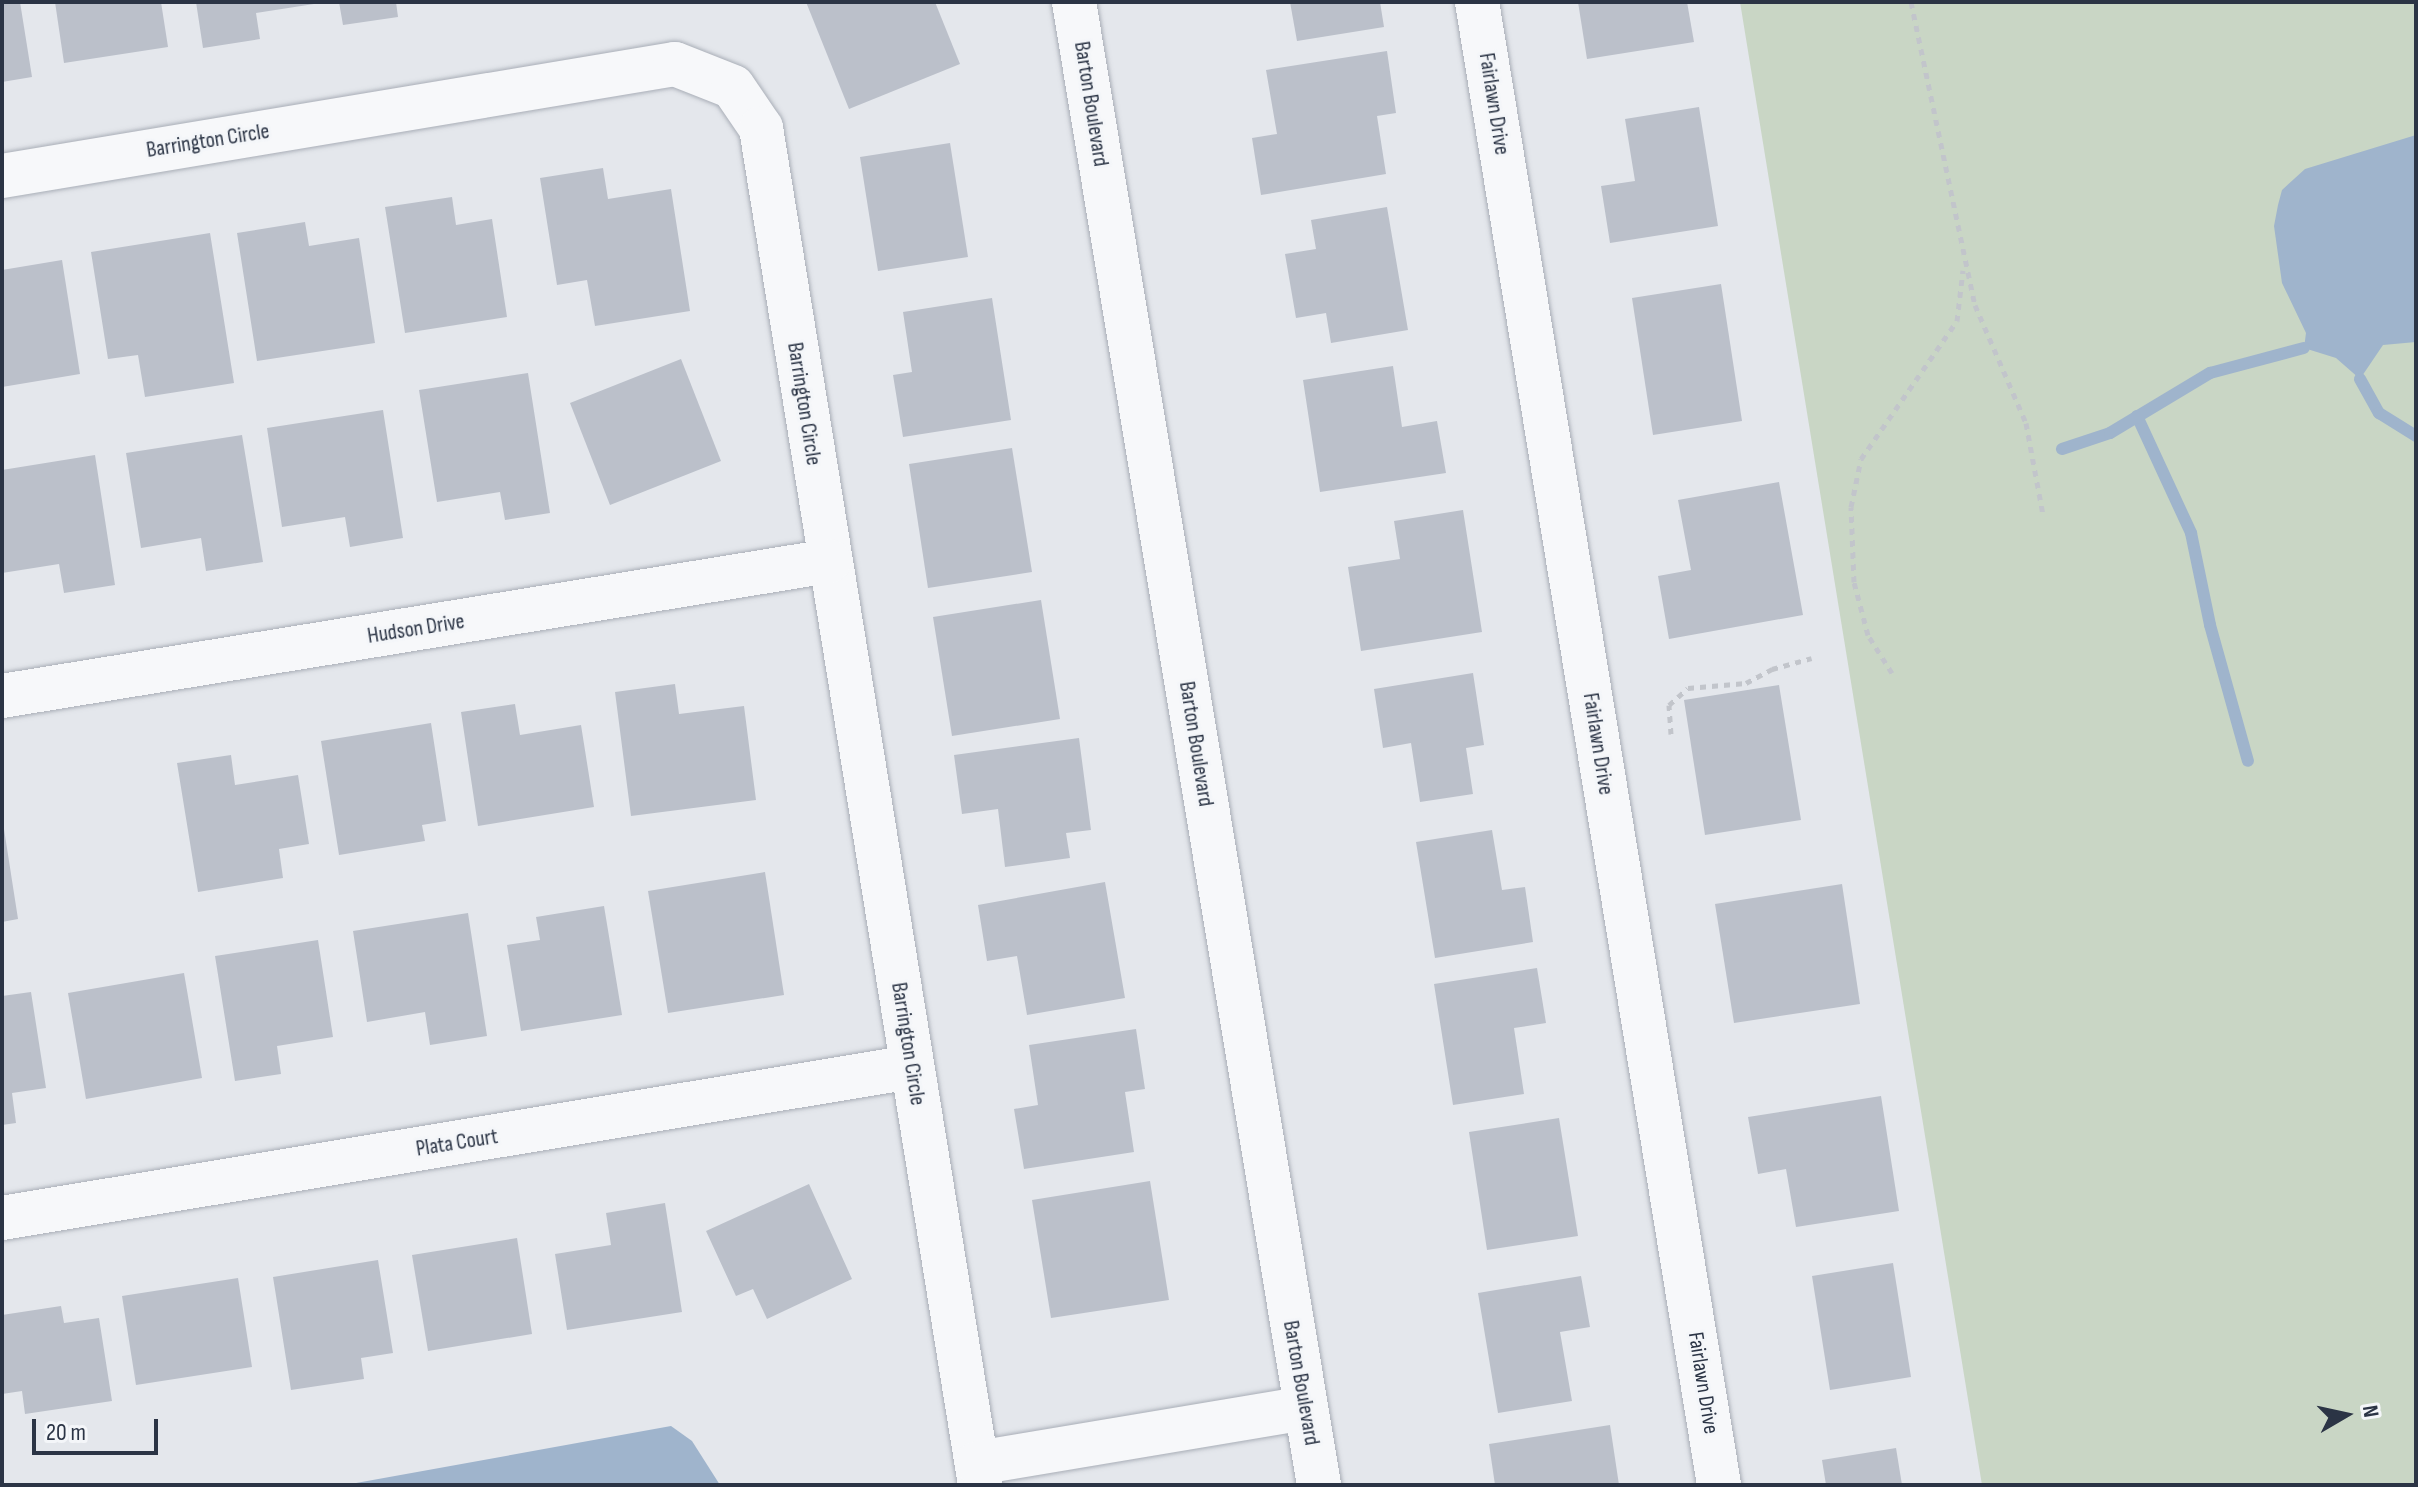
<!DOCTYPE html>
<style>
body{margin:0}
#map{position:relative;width:2418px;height:1487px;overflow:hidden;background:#e4e7ec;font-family:"Sofia Sans Condensed",sans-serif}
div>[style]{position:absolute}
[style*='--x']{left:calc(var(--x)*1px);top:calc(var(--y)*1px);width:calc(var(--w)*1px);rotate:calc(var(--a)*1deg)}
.green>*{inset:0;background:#c9d6c5}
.water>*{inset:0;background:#9fb4cc}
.stream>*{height:12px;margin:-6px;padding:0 6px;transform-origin:6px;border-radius:6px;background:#9fb4cc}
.building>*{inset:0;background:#bbc0ca}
.path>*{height:5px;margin-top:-2.5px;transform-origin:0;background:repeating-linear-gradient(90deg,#c2c5cb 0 6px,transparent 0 12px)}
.roads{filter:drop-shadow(0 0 2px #a9aeb7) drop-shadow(0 0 2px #a9aeb7)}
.minor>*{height:44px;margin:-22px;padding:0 22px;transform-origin:22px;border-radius:22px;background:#f7f8fa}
span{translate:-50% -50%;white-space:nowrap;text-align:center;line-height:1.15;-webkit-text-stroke:6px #f4f6f9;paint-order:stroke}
.street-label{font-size:22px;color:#2b3445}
.frame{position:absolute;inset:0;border:4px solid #2b3445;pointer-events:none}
.north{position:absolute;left:2306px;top:1375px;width:80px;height:80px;-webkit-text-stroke:6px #f4f6f9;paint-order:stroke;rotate:81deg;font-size:22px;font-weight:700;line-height:32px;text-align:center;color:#2b3445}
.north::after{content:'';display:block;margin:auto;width:28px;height:36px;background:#2b3445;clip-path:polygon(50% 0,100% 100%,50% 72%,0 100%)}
.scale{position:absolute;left:32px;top:1419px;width:126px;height:36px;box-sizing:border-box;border:4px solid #2b3445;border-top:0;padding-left:10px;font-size:24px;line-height:28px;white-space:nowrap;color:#2b3445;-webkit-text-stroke:6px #f4f6f9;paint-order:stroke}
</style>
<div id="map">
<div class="green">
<i style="clip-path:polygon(1740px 2px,2416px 2px,2416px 1485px,1982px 1485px)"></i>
</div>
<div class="water">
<i style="clip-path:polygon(2416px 135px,2416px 342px,2383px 345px,2360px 379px,2336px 358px,2304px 348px,2306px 333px,2282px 283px,2274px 226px,2278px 205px,2282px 190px,2305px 169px)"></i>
<i style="clip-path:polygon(671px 1426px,692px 1441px,720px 1485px,345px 1485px)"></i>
</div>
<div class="stream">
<i style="--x:2360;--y:379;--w:39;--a:61"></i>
<i style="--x:2379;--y:413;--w:44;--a:31.9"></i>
<i style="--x:2137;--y:416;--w:129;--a:65.2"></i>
<i style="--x:2191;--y:533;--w:94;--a:78.3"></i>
<i style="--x:2210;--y:625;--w:141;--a:74.4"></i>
<i style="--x:2062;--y:449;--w:51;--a:-18.4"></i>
<i style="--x:2110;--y:433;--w:117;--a:-31"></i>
<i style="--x:2210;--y:373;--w:97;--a:-14.9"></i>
</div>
<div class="building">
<i style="clip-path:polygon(2px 2px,20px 2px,32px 77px,2px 82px)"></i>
<i style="clip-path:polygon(55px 2px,161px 2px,168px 47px,64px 63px)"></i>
<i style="clip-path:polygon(196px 2px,314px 2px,314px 4px,256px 13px,260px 39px,203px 48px)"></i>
<i style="clip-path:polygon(339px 2px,396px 2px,398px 17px,343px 25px)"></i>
<i style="clip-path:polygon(806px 2px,935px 2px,960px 64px,849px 109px)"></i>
<i style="clip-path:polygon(1290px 2px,1380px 2px,1384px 27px,1297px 41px)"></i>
<i style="clip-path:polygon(1578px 2px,1687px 2px,1694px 42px,1587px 59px)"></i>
<i style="clip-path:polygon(1387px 51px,1396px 113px,1377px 116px,1386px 174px,1261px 195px,1252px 138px,1277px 134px,1266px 70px)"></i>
<i style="clip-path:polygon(1699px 107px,1718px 226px,1610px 243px,1601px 186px,1635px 181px,1625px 119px)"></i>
<i style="clip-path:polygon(950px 143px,968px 257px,878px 271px,860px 157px)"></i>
<i style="clip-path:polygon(603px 168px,608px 199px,671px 189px,690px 311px,595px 326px,587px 280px,557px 285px,540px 178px)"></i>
<i style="clip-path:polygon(452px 197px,456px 225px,492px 219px,507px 317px,405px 333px,385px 207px)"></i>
<i style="clip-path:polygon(1387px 207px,1408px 330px,1331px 343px,1326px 313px,1296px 318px,1285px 254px,1316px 249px,1311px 220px)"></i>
<i style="clip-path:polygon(305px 222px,309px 246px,359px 238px,375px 343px,257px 361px,237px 233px)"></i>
<i style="clip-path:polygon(210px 233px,234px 383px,145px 397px,138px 355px,108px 359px,91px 252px)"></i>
<i style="clip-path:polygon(62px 260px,80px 374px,2px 387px,2px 270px)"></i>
<i style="clip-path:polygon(1721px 284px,1742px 421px,1653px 435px,1632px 298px)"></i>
<i style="clip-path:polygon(992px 298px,1011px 420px,903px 437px,893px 375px,912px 372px,903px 312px)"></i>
<i style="clip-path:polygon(681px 359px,721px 461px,610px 505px,570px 403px)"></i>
<i style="clip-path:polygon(1393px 366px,1402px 427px,1437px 421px,1446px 473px,1320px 492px,1303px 380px)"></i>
<i style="clip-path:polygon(528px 373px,550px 513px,505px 520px,500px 492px,437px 502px,419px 390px)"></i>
<i style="clip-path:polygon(383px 410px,403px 538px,350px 547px,345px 517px,282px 527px,267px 428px)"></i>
<i style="clip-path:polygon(242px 435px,263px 562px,206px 571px,201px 538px,141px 548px,126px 453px)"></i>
<i style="clip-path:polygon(1012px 448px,1032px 572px,928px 588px,909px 464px)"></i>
<i style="clip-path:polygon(95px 455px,115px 585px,64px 593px,59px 564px,2px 573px,2px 470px)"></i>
<i style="clip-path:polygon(1779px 482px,1803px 615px,1669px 639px,1658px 576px,1691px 570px,1678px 500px)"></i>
<i style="clip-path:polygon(1463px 510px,1482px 632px,1361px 651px,1348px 567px,1400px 559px,1394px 521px)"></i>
<i style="clip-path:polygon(1041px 600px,1060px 719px,952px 736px,933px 617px)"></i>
<i style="clip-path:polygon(1473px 673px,1484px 745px,1466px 748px,1473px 794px,1420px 802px,1411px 743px,1383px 748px,1374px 689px)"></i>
<i style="clip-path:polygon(675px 684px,679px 714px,744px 706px,756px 800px,631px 816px,615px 692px)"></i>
<i style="clip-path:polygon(1779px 685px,1801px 820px,1705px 835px,1684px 700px)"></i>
<i style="clip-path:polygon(515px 704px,520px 735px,581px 725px,594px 807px,478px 826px,461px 712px)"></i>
<i style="clip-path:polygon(431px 723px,446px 821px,422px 825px,425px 841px,339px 855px,321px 741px)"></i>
<i style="clip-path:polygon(1079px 738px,1091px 830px,1066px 833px,1070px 858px,1005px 867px,998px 809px,962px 814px,954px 755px)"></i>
<i style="clip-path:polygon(231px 755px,235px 785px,298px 775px,309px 844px,279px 849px,283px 878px,198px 892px,177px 763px)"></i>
<i style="clip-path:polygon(4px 829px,18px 919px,2px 922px,2px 830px)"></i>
<i style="clip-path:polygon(1492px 830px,1502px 890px,1525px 887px,1533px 942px,1435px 958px,1416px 842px)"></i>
<i style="clip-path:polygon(765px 872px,784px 995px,668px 1013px,648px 891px)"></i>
<i style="clip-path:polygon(1105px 882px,1125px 998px,1027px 1015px,1017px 956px,987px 961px,978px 905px)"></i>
<i style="clip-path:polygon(1842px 884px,1860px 1004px,1734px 1023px,1715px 904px)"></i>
<i style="clip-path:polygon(604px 906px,622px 1015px,521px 1031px,507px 945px,540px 940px,536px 917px)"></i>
<i style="clip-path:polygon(468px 913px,487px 1036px,430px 1045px,425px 1012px,367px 1022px,353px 931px)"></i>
<i style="clip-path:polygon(318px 940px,333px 1037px,277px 1046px,281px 1074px,235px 1081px,215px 956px)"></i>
<i style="clip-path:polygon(1537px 968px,1546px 1023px,1514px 1028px,1524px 1094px,1453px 1105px,1434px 984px)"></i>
<i style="clip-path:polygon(184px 973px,202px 1078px,86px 1099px,68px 993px)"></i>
<i style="clip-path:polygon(31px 992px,46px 1088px,12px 1093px,16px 1123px,2px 1125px,2px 996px)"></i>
<i style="clip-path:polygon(1136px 1029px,1145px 1089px,1125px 1092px,1134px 1152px,1024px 1169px,1014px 1109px,1038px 1105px,1029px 1045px)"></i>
<i style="clip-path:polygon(1881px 1096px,1899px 1211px,1796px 1227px,1786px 1169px,1758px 1174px,1748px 1117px)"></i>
<i style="clip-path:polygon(1559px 1118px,1578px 1236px,1487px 1250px,1469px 1132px)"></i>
<i style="clip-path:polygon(1150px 1181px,1169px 1300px,1051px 1318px,1032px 1200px)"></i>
<i style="clip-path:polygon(809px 1184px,852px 1279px,767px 1319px,753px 1289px,736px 1296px,706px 1231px)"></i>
<i style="clip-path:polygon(665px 1203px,682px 1312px,567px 1330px,555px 1254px,611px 1245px,606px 1213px)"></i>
<i style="clip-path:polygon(517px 1238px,532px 1334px,428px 1351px,412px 1255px)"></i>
<i style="clip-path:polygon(378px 1260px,393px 1353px,361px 1358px,364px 1379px,291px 1390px,273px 1277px)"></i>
<i style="clip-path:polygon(1893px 1263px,1911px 1377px,1830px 1390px,1812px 1276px)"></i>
<i style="clip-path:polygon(1581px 1276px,1590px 1327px,1560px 1332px,1572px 1401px,1498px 1413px,1478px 1293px)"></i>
<i style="clip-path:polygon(238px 1278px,252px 1367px,136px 1385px,122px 1296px)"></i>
<i style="clip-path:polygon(61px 1306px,64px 1323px,99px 1318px,112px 1401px,25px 1414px,22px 1391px,2px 1394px,2px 1315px)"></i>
<i style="clip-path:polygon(1610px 1425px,1619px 1485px,1495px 1485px,1489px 1444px)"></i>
<i style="clip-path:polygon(1896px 1448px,1902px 1485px,1826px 1485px,1822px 1460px)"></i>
</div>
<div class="path">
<i style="--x:1911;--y:2;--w:310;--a:78.1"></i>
<i style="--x:1975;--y:305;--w:129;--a:66.6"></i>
<i style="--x:2026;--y:423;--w:94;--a:79.5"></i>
<i style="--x:1892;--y:673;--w:45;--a:-122.3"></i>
<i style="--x:1868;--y:635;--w:55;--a:-104.8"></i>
<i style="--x:1854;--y:582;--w:75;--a:-92.3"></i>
<i style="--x:1851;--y:507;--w:49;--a:-78.2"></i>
<i style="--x:1861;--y:459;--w:168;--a:-55.2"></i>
<i style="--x:1957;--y:321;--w:51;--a:-83.3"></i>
<i style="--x:1671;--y:734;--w:29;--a:-94"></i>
<i style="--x:1669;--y:705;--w:25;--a:-42"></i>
<i style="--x:1688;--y:688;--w:58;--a:-4.9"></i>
<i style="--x:1746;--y:683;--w:30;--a:-28"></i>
<i style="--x:1772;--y:669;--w:41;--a:-15.4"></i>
</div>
<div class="roads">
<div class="minor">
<i style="--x:1074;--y:2;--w:1503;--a:80.62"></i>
<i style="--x:1477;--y:2;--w:1503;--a:80.73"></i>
<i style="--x:2;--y:176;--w:682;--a:-9.45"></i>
<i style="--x:675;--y:64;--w:62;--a:21.6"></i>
<i style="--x:733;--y:87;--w:50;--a:55.7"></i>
<i style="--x:761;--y:128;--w:1375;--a:80.83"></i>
<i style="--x:2;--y:696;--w:838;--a:-9.27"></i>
<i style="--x:2;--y:1218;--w:921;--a:-9.43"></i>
<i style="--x:977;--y:1463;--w:333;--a:-9.5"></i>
</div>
</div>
<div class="street-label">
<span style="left:1091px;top:104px;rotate:81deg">Barton Boulevard</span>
<span style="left:1494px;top:104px;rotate:81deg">Fairlawn Drive</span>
<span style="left:208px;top:141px;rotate:-9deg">Barrington Circle</span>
<span style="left:804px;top:404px;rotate:81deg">Barrington Circle</span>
<span style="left:416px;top:629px;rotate:-9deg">Hudson Drive</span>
<span style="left:1196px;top:744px;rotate:81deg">Barton Boulevard</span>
<span style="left:1598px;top:744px;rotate:81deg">Fairlawn Drive</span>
<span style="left:908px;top:1044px;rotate:81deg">Barrington Circle</span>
<span style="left:457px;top:1143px;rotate:-9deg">Plata Court</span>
<span style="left:1301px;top:1383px;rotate:80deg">Barton Boulevard</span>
<span style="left:1703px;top:1383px;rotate:81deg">Fairlawn Drive</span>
</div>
<div class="frame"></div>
<div class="north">N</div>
<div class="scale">20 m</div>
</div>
